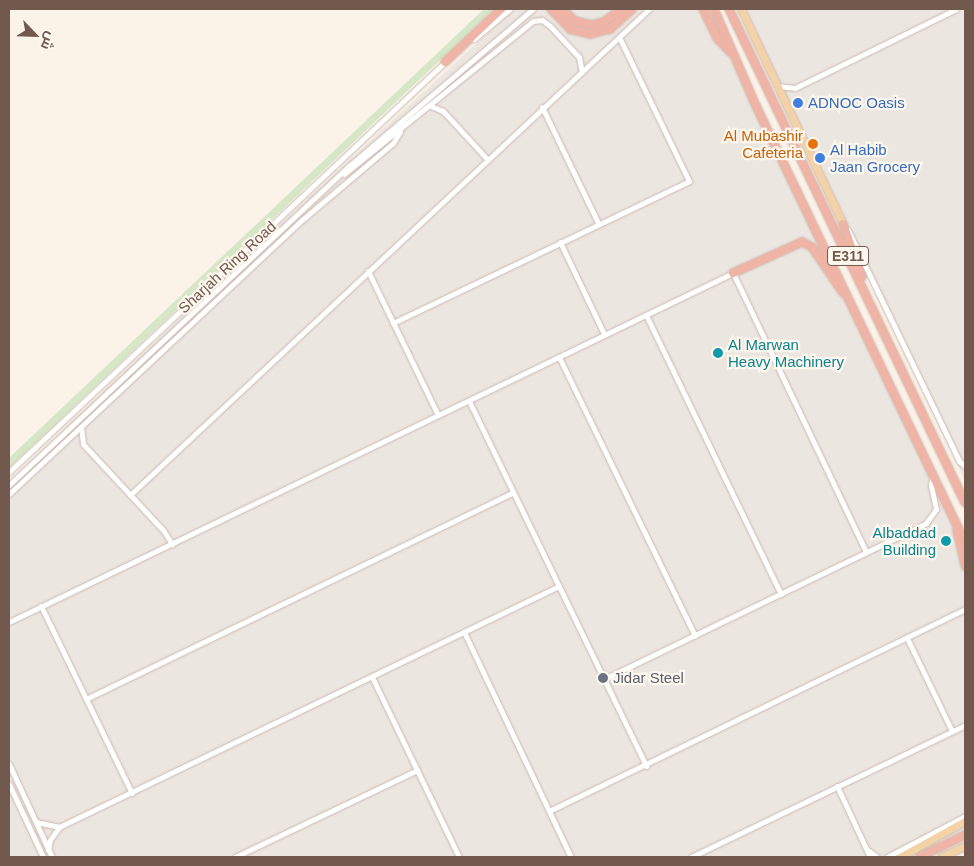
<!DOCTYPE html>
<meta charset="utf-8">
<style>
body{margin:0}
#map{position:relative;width:974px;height:866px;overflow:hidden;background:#fbf2e8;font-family:Helvetica,Cairo,sans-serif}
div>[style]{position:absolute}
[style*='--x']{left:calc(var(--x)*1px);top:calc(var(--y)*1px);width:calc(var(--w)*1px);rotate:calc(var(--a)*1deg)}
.industrial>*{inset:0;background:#ece6e1}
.green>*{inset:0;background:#d6e7c8}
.roads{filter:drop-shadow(0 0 1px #ccbaaf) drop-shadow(0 0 1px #ccbaaf)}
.minor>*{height:5px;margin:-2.5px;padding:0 2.5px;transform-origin:2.5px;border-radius:2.5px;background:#fff}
.major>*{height:7px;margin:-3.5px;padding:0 3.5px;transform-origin:3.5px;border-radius:3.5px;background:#f3d2a7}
.highway>*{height:8px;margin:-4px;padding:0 4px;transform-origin:4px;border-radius:4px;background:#efb4a5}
.dots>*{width:14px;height:14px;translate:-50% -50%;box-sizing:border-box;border:2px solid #fdf7ee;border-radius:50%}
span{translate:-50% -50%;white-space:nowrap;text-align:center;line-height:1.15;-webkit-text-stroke:4.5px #fdf7ee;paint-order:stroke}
.shield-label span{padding:1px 4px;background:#fdf7ee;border:1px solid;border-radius:4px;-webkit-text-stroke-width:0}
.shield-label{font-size:14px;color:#72594e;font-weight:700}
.shop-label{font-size:15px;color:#366cbe}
.left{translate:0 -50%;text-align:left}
.food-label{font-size:15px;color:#c56008}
.right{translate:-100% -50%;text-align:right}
.street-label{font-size:15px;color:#72594e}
.culture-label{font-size:15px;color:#0d838f}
.worship-label{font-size:15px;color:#5b616d}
.frame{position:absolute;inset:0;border:10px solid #72594e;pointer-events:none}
.north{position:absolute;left:10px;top:10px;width:50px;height:50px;-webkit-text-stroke:4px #fdf7ee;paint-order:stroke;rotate:114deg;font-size:14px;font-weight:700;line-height:20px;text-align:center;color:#72594e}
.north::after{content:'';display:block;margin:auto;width:18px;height:22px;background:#72594e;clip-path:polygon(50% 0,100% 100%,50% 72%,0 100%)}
</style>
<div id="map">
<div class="industrial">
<i style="clip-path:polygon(514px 9px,706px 9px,965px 545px,965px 836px,923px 857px,47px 857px,9px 777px,9px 481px,244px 257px)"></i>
<i style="clip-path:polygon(743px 9px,965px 9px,965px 481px)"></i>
<i style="clip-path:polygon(9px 785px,43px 857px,9px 857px)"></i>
</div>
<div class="green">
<i style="clip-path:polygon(484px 9px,494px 9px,9px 468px,9px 458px)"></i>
</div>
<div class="roads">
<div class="minor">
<i style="--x:474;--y:39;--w:47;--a:-39.8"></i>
<i style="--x:777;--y:86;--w:18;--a:6"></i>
<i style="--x:795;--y:88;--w:179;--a:-26.1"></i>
<i style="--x:431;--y:106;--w:13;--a:23"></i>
<i style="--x:443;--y:111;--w:65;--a:47.5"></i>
<i style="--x:542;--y:107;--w:129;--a:64.2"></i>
<i style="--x:344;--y:174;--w:243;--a:-39"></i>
<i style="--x:533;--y:21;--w:9;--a:-6"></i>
<i style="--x:542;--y:20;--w:10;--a:37"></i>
<i style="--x:550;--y:26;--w:42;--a:46.9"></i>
<i style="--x:579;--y:57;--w:15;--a:79"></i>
<i style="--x:848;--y:230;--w:256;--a:64.3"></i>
<i style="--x:959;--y:461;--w:8;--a:40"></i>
<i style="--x:560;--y:242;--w:102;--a:64.4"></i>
<i style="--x:368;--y:271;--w:160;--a:64.1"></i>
<i style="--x:646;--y:315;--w:310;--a:64.2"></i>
<i style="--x:393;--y:323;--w:328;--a:-25.6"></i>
<i style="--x:689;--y:181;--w:160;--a:-115.9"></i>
<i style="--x:559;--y:357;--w:310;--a:64"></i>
<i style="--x:469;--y:401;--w:406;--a:64.1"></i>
<i style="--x:81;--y:427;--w:17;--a:83"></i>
<i style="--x:83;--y:444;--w:117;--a:47.1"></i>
<i style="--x:163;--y:530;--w:17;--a:57"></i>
<i style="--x:9;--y:472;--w:600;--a:-43.24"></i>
<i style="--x:9;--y:485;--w:466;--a:-43.2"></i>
<i style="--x:349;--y:166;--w:242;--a:-40.5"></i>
<i style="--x:9;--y:494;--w:401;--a:-43.1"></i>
<i style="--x:302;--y:220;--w:119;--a:-40.2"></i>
<i style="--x:393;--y:143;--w:13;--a:-58"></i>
<i style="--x:130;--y:495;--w:711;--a:-43.12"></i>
<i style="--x:41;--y:606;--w:208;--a:64.1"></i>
<i style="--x:9;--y:622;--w:804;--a:-25.74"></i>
<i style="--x:733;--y:273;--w:309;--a:64.5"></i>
<i style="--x:464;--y:632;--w:249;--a:64.6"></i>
<i style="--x:907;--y:638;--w:103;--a:64.2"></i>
<i style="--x:372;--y:677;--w:200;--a:64.2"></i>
<i style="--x:604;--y:679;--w:358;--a:-25.8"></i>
<i style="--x:926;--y:523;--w:17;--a:-54"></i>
<i style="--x:936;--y:509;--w:24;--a:-102"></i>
<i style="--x:931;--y:486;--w:12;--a:-81"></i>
<i style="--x:86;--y:699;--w:474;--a:-25.8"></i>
<i style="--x:9;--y:764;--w:102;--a:65.2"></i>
<i style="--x:9;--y:784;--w:81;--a:65"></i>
<i style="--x:837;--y:786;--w:78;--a:65.1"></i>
<i style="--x:549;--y:811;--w:462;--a:-25.9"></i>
<i style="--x:36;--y:822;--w:24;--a:12"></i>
<i style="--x:48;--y:850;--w:10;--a:-79"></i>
<i style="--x:50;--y:840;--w:16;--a:-55"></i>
<i style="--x:59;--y:827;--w:555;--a:-25.73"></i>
<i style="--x:869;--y:851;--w:10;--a:37"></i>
<i style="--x:235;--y:857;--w:202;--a:-25.5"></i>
<i style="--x:691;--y:857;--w:304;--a:-25.7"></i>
<i style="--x:887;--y:857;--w:88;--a:-27.7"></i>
</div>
<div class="major">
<i style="--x:741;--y:9;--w:238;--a:64.6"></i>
<i style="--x:900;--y:857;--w:74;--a:-29"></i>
<i style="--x:941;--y:857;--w:26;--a:-25"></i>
</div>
<div class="highway">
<i style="--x:551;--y:9;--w:28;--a:46"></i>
<i style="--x:570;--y:29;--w:21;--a:14"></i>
<i style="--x:590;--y:34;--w:21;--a:-14"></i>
<i style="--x:610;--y:29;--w:30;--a:-42"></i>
<i style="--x:562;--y:9;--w:18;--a:43"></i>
<i style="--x:575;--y:21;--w:17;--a:13"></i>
<i style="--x:592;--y:25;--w:12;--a:-14"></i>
<i style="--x:604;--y:22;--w:21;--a:-37"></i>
<i style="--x:703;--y:9;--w:32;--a:64"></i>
<i style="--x:717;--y:38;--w:19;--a:47"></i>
<i style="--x:714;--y:9;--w:106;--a:66.6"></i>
<i style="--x:756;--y:106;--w:484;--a:64.4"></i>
<i style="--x:729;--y:9;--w:547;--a:64.46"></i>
<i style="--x:445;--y:62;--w:77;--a:-43.4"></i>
<i style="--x:843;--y:224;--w:56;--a:70.3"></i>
<i style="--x:733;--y:273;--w:76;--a:-24.2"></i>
<i style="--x:802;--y:242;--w:11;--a:27"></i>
<i style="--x:812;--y:247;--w:55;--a:56"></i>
<i style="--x:957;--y:530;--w:37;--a:77"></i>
<i style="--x:920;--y:857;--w:50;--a:-26.1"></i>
</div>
</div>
<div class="dots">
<i style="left:798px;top:103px;background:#3f7fe0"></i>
<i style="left:813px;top:144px;background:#e8710a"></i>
<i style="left:820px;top:158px;background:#3f7fe0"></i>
<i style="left:718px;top:353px;background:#0f9aa8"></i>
<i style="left:946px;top:541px;background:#0f9aa8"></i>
<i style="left:603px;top:678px;background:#6b7280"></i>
</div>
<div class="shield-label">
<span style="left:848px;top:256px">E311</span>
</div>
<div class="shop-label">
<span class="left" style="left:808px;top:103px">ADNOC Oasis</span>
<span class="left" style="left:830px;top:158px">Al Habib<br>Jaan Grocery</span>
</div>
<div class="food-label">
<span class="right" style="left:803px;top:144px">Al Mubashir<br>Cafeteria</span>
</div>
<div class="street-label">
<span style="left:227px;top:267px;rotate:-43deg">Sharjah Ring Road</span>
</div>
<div class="culture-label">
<span class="left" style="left:728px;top:353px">Al Marwan<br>Heavy Machinery</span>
<span class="right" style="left:936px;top:541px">Albaddad<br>Building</span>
</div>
<div class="worship-label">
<span class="left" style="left:613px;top:678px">Jidar Steel</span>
</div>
<div class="frame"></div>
<div class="north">ش</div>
</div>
